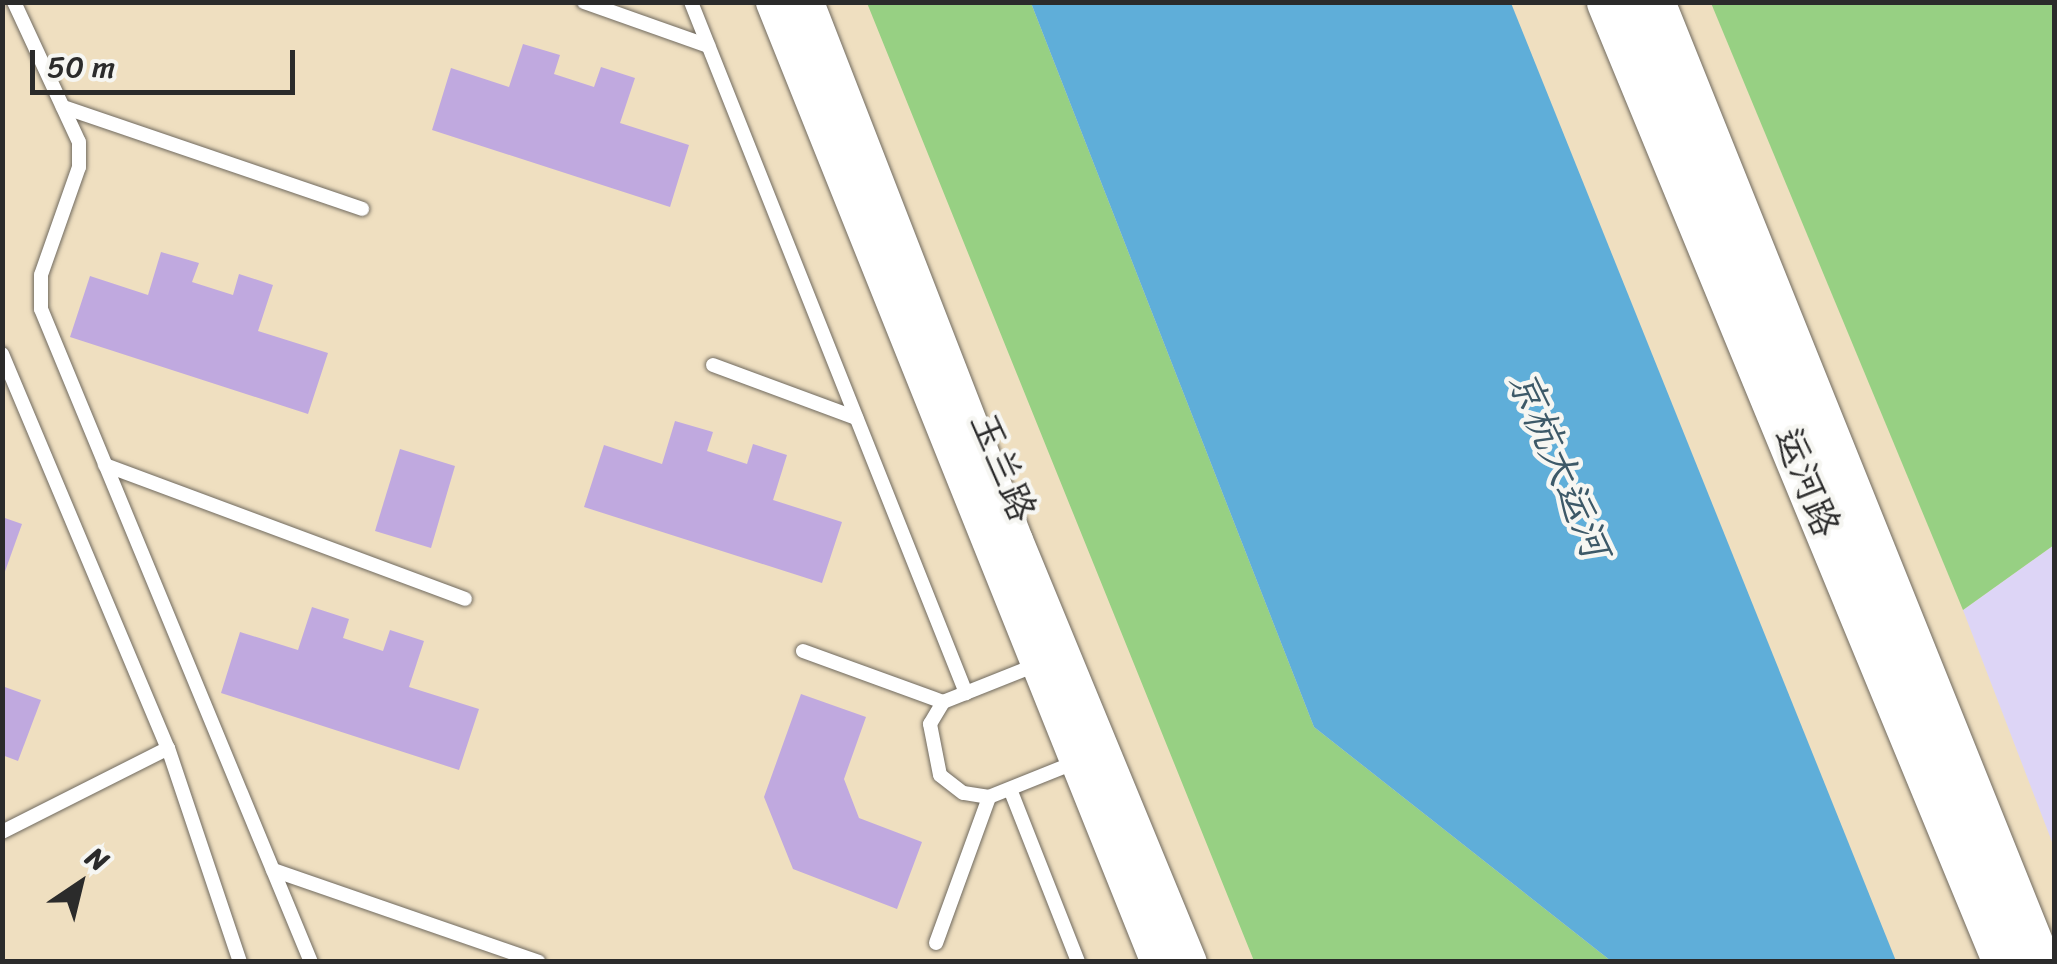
<!DOCTYPE html>
<meta charset="utf-8">
<style>
body{margin:0}
#map{position:relative;width:2057px;height:964px;overflow:hidden;background:#efdfc0;font-family:Sriracha,"LXGW WenKai TC",sans-serif}
div>[style]{position:absolute}
[style*='--x']{left:calc(var(--x)*1px);top:calc(var(--y)*1px);width:calc(var(--w)*1px);rotate:calc(var(--a)*1deg)}
.built>*{inset:0;background:#ddd5f6}
.green>*{inset:0;background:#97d083}
.water>*{inset:0;background:#5faed9}
.building>*{inset:0;background:#c0a9df}
.roads{filter:drop-shadow(0 0 2px #706a5f) drop-shadow(0 0 2px #706a5f)}
.service>*{height:14px;margin:-7px;padding:0 7px;transform-origin:7px;border-radius:7px;background:#fff}
.tertiary>*{height:35px;margin:-17.5px;padding:0 17.5px;transform-origin:17.5px;border-radius:17.5px;background:#fff}
.primary>*{height:45px;margin:-22.5px;padding:0 22.5px;transform-origin:22.5px;border-radius:22.5px;background:#fff}
span{translate:-50% -50%;white-space:nowrap;text-align:center;line-height:1.15;-webkit-text-stroke:9px #f6f6f2;paint-order:stroke}
.street-label{font-size:38px;color:#2b2b2b}
.water-label{font-size:40px;color:#3d5968;font-style:italic}
.frame{position:absolute;inset:0;border:5px solid #2b2b2b;pointer-events:none}
.north{position:absolute;left:30px;top:834px;width:100px;height:100px;-webkit-text-stroke:8px #f6f6f2;paint-order:stroke;rotate:35deg;font-size:28px;font-weight:700;line-height:40px;text-align:center;color:#2b2b2b}
.north::after{content:'';display:block;margin:auto;width:35px;height:45px;background:#2b2b2b;clip-path:polygon(50% 0,100% 100%,50% 72%,0 100%)}
.scale{position:absolute;left:30px;top:50px;width:265px;height:45px;box-sizing:border-box;border:5px solid #2b2b2b;border-top:0;padding-left:12px;font-size:30px;line-height:35px;white-space:nowrap;color:#2b2b2b;-webkit-text-stroke:8px #f6f6f2;paint-order:stroke}
</style>
<div id="map">
<div class="built">
<i style="clip-path:polygon(2054px 545px,2054px 847px,1963px 610px)"></i>
</div>
<div class="green">
<i style="clip-path:polygon(867px 3px,1031px 3px,1314px 727px,1611px 961px,1254px 961px)"></i>
<i style="clip-path:polygon(1711px 3px,2054px 3px,2054px 545px,1963px 610px)"></i>
</div>
<div class="water">
<i style="clip-path:polygon(1031px 3px,1511px 3px,1896px 961px,1611px 961px,1314px 727px)"></i>
</div>
<div class="building">
<i style="clip-path:polygon(523px 44px,560px 55px,554px 74px,594px 87px,601px 67px,635px 78px,620px 123px,689px 145px,670px 207px,432px 130px,451px 68px,509px 87px)"></i>
<i style="clip-path:polygon(161px 252px,199px 263px,192px 282px,233px 295px,239px 274px,273px 285px,258px 331px,328px 353px,308px 414px,70px 337px,90px 276px,148px 295px)"></i>
<i style="clip-path:polygon(675px 421px,713px 432px,707px 451px,747px 464px,753px 444px,787px 455px,773px 500px,842px 522px,822px 583px,584px 507px,604px 445px,662px 464px)"></i>
<i style="clip-path:polygon(400px 449px,455px 466px,431px 548px,375px 531px)"></i>
<i style="clip-path:polygon(2px 517px,22px 524px,3px 577px,2px 577px)"></i>
<i style="clip-path:polygon(312px 607px,349px 619px,343px 638px,383px 651px,390px 630px,424px 641px,409px 687px,479px 709px,459px 770px,221px 693px,240px 632px,298px 650px)"></i>
<i style="clip-path:polygon(2px 686px,41px 700px,18px 761px,2px 755px)"></i>
<i style="clip-path:polygon(801px 694px,866px 717px,844px 779px,859px 818px,922px 842px,897px 909px,793px 869px,764px 797px)"></i>
</div>
<div class="roads">
<div class="service">
<i style="--x:14;--y:2;--w:154;--a:65.1"></i>
<i style="--x:79;--y:142;--w:25;--a:90"></i>
<i style="--x:79;--y:167;--w:114;--a:109.4"></i>
<i style="--x:41;--y:275;--w:34;--a:90"></i>
<i style="--x:41;--y:309;--w:707;--a:67.54"></i>
<i style="--x:584;--y:2;--w:132;--a:19.5"></i>
<i style="--x:691;--y:2;--w:744;--a:68.3"></i>
<i style="--x:63;--y:107;--w:316;--a:18.8"></i>
<i style="--x:2;--y:354;--w:428;--a:67.2"></i>
<i style="--x:168;--y:748;--w:226;--a:71.4"></i>
<i style="--x:713;--y:365;--w:153;--a:20.3"></i>
<i style="--x:105;--y:465;--w:384;--a:20.4"></i>
<i style="--x:803;--y:651;--w:149;--a:20"></i>
<i style="--x:1036;--y:665;--w:60;--a:39.6"></i>
<i style="--x:1082;--y:703;--w:59;--a:95.8"></i>
<i style="--x:1076;--y:762;--w:94;--a:158.1"></i>
<i style="--x:989;--y:797;--w:26;--a:-171"></i>
<i style="--x:963;--y:793;--w:29;--a:-142"></i>
<i style="--x:940;--y:775;--w:52;--a:-101.1"></i>
<i style="--x:930;--y:724;--w:26;--a:-59"></i>
<i style="--x:943;--y:702;--w:100;--a:-21.7"></i>
<i style="--x:1010;--y:789;--w:186;--a:68.5"></i>
<i style="--x:2;--y:832;--w:186;--a:-26.8"></i>
<i style="--x:273;--y:870;--w:281;--a:19.1"></i>
<i style="--x:936;--y:943;--w:155;--a:-70"></i>
</div>
<div class="tertiary">
<i style="--x:773;--y:2;--w:1034;--a:68.15"></i>
<i style="--x:806;--y:2;--w:577;--a:68.77"></i>
<i style="--x:1015;--y:540;--w:456;--a:67.6"></i>
</div>
<div class="primary">
<i style="--x:1609;--y:2;--w:1038;--a:67.58"></i>
<i style="--x:1652;--y:2;--w:1035;--a:68.1"></i>
</div>
</div>
<div class="street-label">
<span style="left:1003px;top:467px;rotate:68deg">玉兰路</span>
<span style="left:1807px;top:482px;rotate:68deg">运河路</span>
</div>
<div class="water-label">
<span style="left:1559px;top:464px;rotate:67deg">京杭大运河</span>
</div>
<div class="frame"></div>
<div class="north">N</div>
<div class="scale">50 m</div>
</div>
